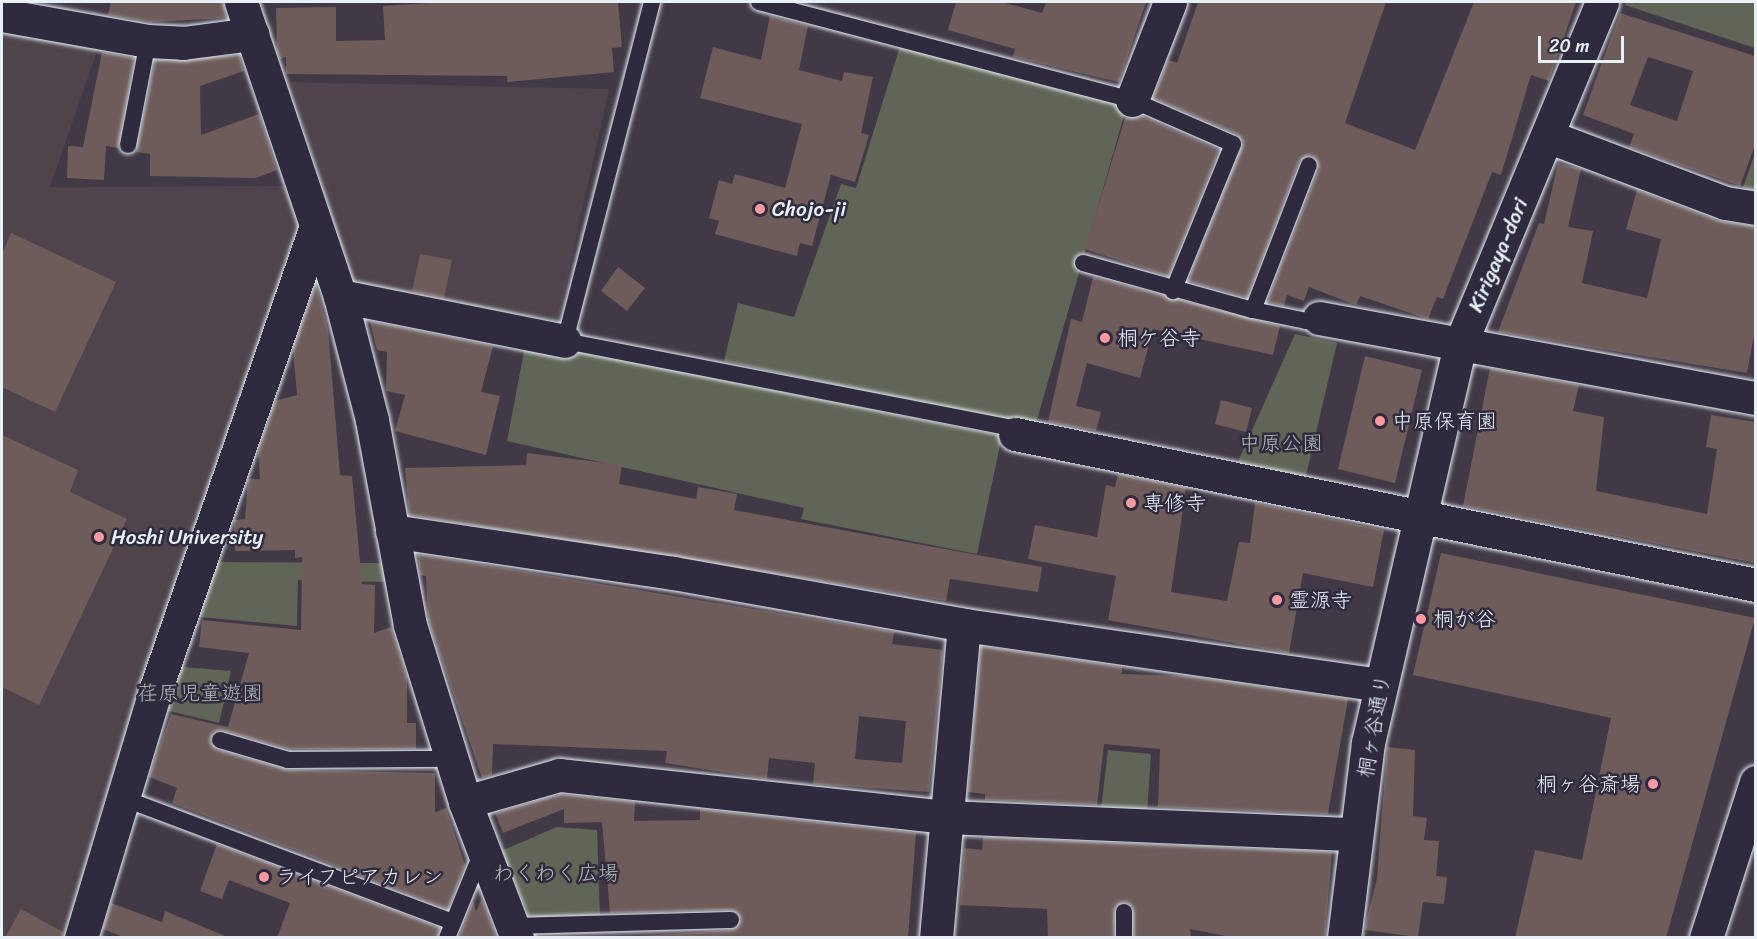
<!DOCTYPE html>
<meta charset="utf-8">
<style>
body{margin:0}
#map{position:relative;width:1757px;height:939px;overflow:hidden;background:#423946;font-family:Sriracha,"Klee One",sans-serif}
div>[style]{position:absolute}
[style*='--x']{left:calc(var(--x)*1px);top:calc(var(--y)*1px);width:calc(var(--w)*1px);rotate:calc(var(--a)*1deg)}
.built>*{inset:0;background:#4f444c}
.green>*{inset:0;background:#616557}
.building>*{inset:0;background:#6e5c5b}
.roads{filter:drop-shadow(0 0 2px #e8f1f8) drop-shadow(0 0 2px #e8f1f8)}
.lane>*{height:16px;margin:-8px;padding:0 8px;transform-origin:8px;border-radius:8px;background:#2f2a3d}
.street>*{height:33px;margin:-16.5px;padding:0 16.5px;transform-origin:16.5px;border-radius:16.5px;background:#2f2a3d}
.secondary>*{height:33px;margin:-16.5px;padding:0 16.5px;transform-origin:16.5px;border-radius:16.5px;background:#2f2a3d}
.dots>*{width:16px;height:16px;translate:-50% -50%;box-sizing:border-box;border:3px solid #2f2a3d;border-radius:50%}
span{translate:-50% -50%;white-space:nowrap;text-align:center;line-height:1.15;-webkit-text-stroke:5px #2f2a3d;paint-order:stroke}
.poi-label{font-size:21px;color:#e8f1f8}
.left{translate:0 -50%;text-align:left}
.right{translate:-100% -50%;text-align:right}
.street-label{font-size:21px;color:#e8f1f8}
.park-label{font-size:21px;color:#b2b9b8}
.frame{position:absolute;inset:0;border:3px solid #e8f1f8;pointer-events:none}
.scale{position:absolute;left:1538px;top:36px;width:86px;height:27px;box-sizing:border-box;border:3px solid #e8f1f8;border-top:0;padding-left:8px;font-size:18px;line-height:21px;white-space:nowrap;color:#e8f1f8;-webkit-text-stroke:4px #2f2a3d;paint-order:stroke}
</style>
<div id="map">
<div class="built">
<i style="clip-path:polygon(2px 24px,99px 45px,50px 187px,284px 186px,304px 234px,90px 840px,97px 856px,70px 937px,2px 938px)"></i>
<i style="clip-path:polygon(291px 82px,609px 89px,558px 321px,351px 285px)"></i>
<i style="clip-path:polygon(735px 932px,735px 938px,530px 938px,528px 933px)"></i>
</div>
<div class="green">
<i style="clip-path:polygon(1627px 2px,1755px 2px,1755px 48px,1625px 5px)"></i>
<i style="clip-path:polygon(900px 46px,1127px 105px,1035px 427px,724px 361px,738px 303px,794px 317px,841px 184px,856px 188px)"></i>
<i style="clip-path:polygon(1755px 153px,1755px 198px,1740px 196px)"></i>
<i style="clip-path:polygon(1295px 334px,1337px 343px,1305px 480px,1236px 466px)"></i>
<i style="clip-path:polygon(526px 341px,1002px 436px,977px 554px,801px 519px,804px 508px,507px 441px)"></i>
<i style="clip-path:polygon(208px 562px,382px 563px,387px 582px,298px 580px,297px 626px,189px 616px)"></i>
<i style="clip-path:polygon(171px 666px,231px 671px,219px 723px,157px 708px)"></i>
<i style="clip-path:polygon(1108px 750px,1151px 754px,1147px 813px,1101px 810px)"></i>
<i style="clip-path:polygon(557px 827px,597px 830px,600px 918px,531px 920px,501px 851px)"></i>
</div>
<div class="building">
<i style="clip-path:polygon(111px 2px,223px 2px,227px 18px,150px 22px,108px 15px)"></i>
<i style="clip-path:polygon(443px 2px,618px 2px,622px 47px,612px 48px,614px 72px,507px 82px,507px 76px,286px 74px,286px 57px,280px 59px,277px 50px,276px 8px,336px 7px,336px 41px,385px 40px,383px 6px)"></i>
<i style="clip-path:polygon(956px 2px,1002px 2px,1042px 13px,1046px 2px,1146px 2px,1119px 82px,1013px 57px,1015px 49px,948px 30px)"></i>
<i style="clip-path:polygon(1198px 2px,1386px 2px,1345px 123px,1415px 150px,1474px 2px,1576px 2px,1549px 81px,1531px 75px,1501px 175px,1492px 172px,1443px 299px,1437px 297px,1428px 319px,1360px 296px,1356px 305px,1309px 287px,1304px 301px,1287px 295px,1284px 306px,1267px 302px,1319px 169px,1312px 155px,1299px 161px,1247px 297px,1188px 281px,1243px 143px,1237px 134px,1153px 98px,1168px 60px,1177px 63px)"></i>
<i style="clip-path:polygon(evenodd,1620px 13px,1755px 56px,1755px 145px,1740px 186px,1629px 147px,1634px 134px,1583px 115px,1620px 13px,1648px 57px,1693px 71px,1677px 121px,1630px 105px,1648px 57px)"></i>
<i style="clip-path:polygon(770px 16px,808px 26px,799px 70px,842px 81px,844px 72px,873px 77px,861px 133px,869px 135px,855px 182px,831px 175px,812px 246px,800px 243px,797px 256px,715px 234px,719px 221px,709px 218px,719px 180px,732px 184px,735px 174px,785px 188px,802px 124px,700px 98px,713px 47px,761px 60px)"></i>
<i style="clip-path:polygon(102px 52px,134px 58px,118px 148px,106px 146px,104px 180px,67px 178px,68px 146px,83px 147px)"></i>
<i style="clip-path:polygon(239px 55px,244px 71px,200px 86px,201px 135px,259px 114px,277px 170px,256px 178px,150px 176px,150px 154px,136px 152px,155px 60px)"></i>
<i style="clip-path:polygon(1142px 116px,1219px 150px,1168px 276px,1085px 249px,1125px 118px)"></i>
<i style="clip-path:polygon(1558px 163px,1581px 169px,1568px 227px,1593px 231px,1582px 283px,1647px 298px,1661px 239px,1626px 229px,1637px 190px,1719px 221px,1755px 226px,1755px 330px,1747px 373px,1498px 332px,1539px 223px,1544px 224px)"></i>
<i style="clip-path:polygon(11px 233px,116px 282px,55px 412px,2px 387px,2px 254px)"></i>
<i style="clip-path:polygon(420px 254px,452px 260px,444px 298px,412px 291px)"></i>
<i style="clip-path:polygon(618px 267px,645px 288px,627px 311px,601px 291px)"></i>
<i style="clip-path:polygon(1093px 277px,1280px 326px,1273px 355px,1153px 329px,1140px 378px,1087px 363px,1076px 406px,1101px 412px,1096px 431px,1048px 422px,1071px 319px,1082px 322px)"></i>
<i style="clip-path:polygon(316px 283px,328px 329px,340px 475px,352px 476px,362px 584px,375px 585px,374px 633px,391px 627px,407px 678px,407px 723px,416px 723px,416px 749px,289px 749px,222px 730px,213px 732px,210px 742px,217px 750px,288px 770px,435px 773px,435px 812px,446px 808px,465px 865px,448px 909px,172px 803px,177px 788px,149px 777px,171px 714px,228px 727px,249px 653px,199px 647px,202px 620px,301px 630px,302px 557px,295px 558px,295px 550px,235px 551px,234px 520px,245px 519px,248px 479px,260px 479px,258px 451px,275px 401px,297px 395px,293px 348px)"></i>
<i style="clip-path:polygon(370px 321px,493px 346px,481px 392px,500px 396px,486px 455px,395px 431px,405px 395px,386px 391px,387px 352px,377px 350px)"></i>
<i style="clip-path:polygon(1365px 356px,1422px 370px,1395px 483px,1338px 469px)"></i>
<i style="clip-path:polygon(1490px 368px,1579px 385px,1573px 411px,1604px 417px,1596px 491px,1707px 514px,1717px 449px,1706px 447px,1711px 415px,1755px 422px,1755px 563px,1463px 506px)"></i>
<i style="clip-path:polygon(1221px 400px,1252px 408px,1246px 432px,1215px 424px)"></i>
<i style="clip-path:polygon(2px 435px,78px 470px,70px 492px,127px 519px,39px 705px,2px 687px)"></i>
<i style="clip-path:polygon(527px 453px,622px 465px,619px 484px,696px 499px,698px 487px,737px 494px,734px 510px,1042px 567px,1038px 592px,950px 579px,946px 601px,409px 515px,405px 468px,526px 465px)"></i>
<i style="clip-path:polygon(1118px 474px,1186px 488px,1171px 592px,1227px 601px,1239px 542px,1250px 543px,1255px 503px,1384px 530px,1373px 587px,1303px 573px,1289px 653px,1108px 620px,1116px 576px,1028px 559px,1035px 525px,1097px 537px,1106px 485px,1115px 487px)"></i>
<i style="clip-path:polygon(1441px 553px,1755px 618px,1666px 938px,1515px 938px,1535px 850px,1582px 860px,1611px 718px,1413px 675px)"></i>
<i style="clip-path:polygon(evenodd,418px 554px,894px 632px,892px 644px,943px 650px,929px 792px,813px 784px,815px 763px,769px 758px,767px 779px,665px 763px,667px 751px,493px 744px,492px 775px,482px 778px,428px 620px,426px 576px,420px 575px,418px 554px,859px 716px,906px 721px,902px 763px,855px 759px,859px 716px)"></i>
<i style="clip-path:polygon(981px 646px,1122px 667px,1122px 674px,1185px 676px,1348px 699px,1328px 814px,1158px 807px,1160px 749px,1104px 744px,1097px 805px,985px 800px,985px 794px,968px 792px)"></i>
<i style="clip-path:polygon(1387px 747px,1415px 750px,1413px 816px,1427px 818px,1424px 840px,1439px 841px,1436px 876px,1447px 877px,1444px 904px,1423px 902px,1418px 937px,1364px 930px,1377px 878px)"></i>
<i style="clip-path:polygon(561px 794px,635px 802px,634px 821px,700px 820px,700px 809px,916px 833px,908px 938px,611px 938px,731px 930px,741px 919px,731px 910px,610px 913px,602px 822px,564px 823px,564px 809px,503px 833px,495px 813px)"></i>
<i style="clip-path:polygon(983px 837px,1332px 852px,1325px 938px,1236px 938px,1190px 929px,1191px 938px,1134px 938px,1133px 907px,1125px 902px,1115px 907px,1113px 938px,1048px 938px,1047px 909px,960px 905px,964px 848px,982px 850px)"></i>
<i style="clip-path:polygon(217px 844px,440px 928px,437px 938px,277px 938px,290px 903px,229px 880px,222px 899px,200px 891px)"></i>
<i style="clip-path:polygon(482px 899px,497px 938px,459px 938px,473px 901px,476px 911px)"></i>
<i style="clip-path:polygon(111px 903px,162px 922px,165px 911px,230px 938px,126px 938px,103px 929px)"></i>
<i style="clip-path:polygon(21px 909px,63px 932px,63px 938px,5px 938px)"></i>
</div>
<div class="roads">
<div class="lane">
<i style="--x:652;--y:2;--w:350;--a:104.4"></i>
<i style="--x:565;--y:341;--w:460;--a:11"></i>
<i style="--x:1016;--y:429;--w:5;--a:101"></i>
<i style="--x:759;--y:2;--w:386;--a:14.7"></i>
<i style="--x:1132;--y:100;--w:110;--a:23.5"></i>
<i style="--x:1233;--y:144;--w:159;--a:112.2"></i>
<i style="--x:128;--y:145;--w:106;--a:-79.1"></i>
<i style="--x:1083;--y:263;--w:176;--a:15.5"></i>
<i style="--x:1253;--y:310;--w:54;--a:11.7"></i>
<i style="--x:1306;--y:321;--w:13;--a:-13"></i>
<i style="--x:1253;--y:310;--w:155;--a:-68.9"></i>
<i style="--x:220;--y:740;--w:71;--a:16.4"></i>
<i style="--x:288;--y:760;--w:163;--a:-0.4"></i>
<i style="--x:120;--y:797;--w:356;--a:20.6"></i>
<i style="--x:512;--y:926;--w:219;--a:-1.6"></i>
<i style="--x:447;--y:938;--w:93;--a:-67.9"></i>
<i style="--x:1124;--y:938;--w:26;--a:-90"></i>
</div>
<div class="street">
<i style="--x:241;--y:2;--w:310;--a:71.4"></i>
<i style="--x:340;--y:296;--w:128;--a:75.5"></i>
<i style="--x:372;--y:420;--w:208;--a:79.5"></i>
<i style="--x:410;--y:625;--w:185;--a:72.7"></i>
<i style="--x:465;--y:802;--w:146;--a:69.1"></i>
<i style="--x:2;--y:15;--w:148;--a:10.1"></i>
<i style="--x:148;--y:41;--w:35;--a:3"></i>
<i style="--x:183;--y:43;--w:70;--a:-7.4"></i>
<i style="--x:1132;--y:100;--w:105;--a:-68.8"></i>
<i style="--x:1547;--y:136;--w:190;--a:20.6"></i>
<i style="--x:1725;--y:203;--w:31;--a:9"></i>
<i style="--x:340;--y:296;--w:229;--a:11.3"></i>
<i style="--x:1319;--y:318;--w:444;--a:10.4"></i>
<i style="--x:1015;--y:434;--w:756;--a:11.52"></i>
<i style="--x:392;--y:531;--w:284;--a:8.5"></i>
<i style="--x:673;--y:573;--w:296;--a:10.1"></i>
<i style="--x:964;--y:625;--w:420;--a:8.2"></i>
<i style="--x:465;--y:802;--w:98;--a:-16"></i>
<i style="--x:559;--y:775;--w:388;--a:6.2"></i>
<i style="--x:945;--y:817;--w:411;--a:2.4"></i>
<i style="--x:81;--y:938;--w:258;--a:-73.3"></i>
<i style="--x:155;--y:691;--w:490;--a:-70.9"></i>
<i style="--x:936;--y:938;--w:314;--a:-84.9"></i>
<i style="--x:1706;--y:938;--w:164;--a:-72.2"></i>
</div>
<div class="secondary">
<i style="--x:1344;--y:938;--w:196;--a:-83"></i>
<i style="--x:1368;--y:743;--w:408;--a:-77"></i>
<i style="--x:1460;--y:345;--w:371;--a:-67.5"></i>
</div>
</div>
<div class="dots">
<i style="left:760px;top:209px;background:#ff9aa2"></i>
<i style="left:1105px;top:338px;background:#ff9aa2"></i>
<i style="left:1380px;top:421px;background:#ff9aa2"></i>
<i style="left:1131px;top:503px;background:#ff9aa2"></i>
<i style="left:99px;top:537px;background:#ff9aa2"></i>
<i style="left:1277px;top:600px;background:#ff9aa2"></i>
<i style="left:1421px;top:619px;background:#ff9aa2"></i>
<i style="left:1653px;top:784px;background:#ff9aa2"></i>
<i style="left:264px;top:877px;background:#ff9aa2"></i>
</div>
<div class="poi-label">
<span class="left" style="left:772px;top:209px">Chojo-ji</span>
<span class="left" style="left:1117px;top:338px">桐ケ谷寺</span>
<span class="left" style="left:1392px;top:421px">中原保育園</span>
<span class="left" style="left:1143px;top:503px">専修寺</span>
<span class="left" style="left:111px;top:537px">Hoshi University</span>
<span class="left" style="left:1289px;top:600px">霊源寺</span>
<span class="left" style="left:1433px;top:619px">桐が谷</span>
<span class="right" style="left:1641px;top:784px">桐ヶ谷斎場</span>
<span class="left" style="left:276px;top:877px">ライフピアカレン</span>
</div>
<div class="street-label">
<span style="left:1498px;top:255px;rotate:-67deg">Kirigaya-dori</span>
<span style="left:1374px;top:726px;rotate:-80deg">桐ヶ谷通り</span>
</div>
<div class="park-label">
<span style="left:1281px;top:443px">中原公園</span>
<span style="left:200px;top:693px">荏原児童遊園</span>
<span style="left:556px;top:873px">わくわく広場</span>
</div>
<div class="frame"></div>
<div class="scale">20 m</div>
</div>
